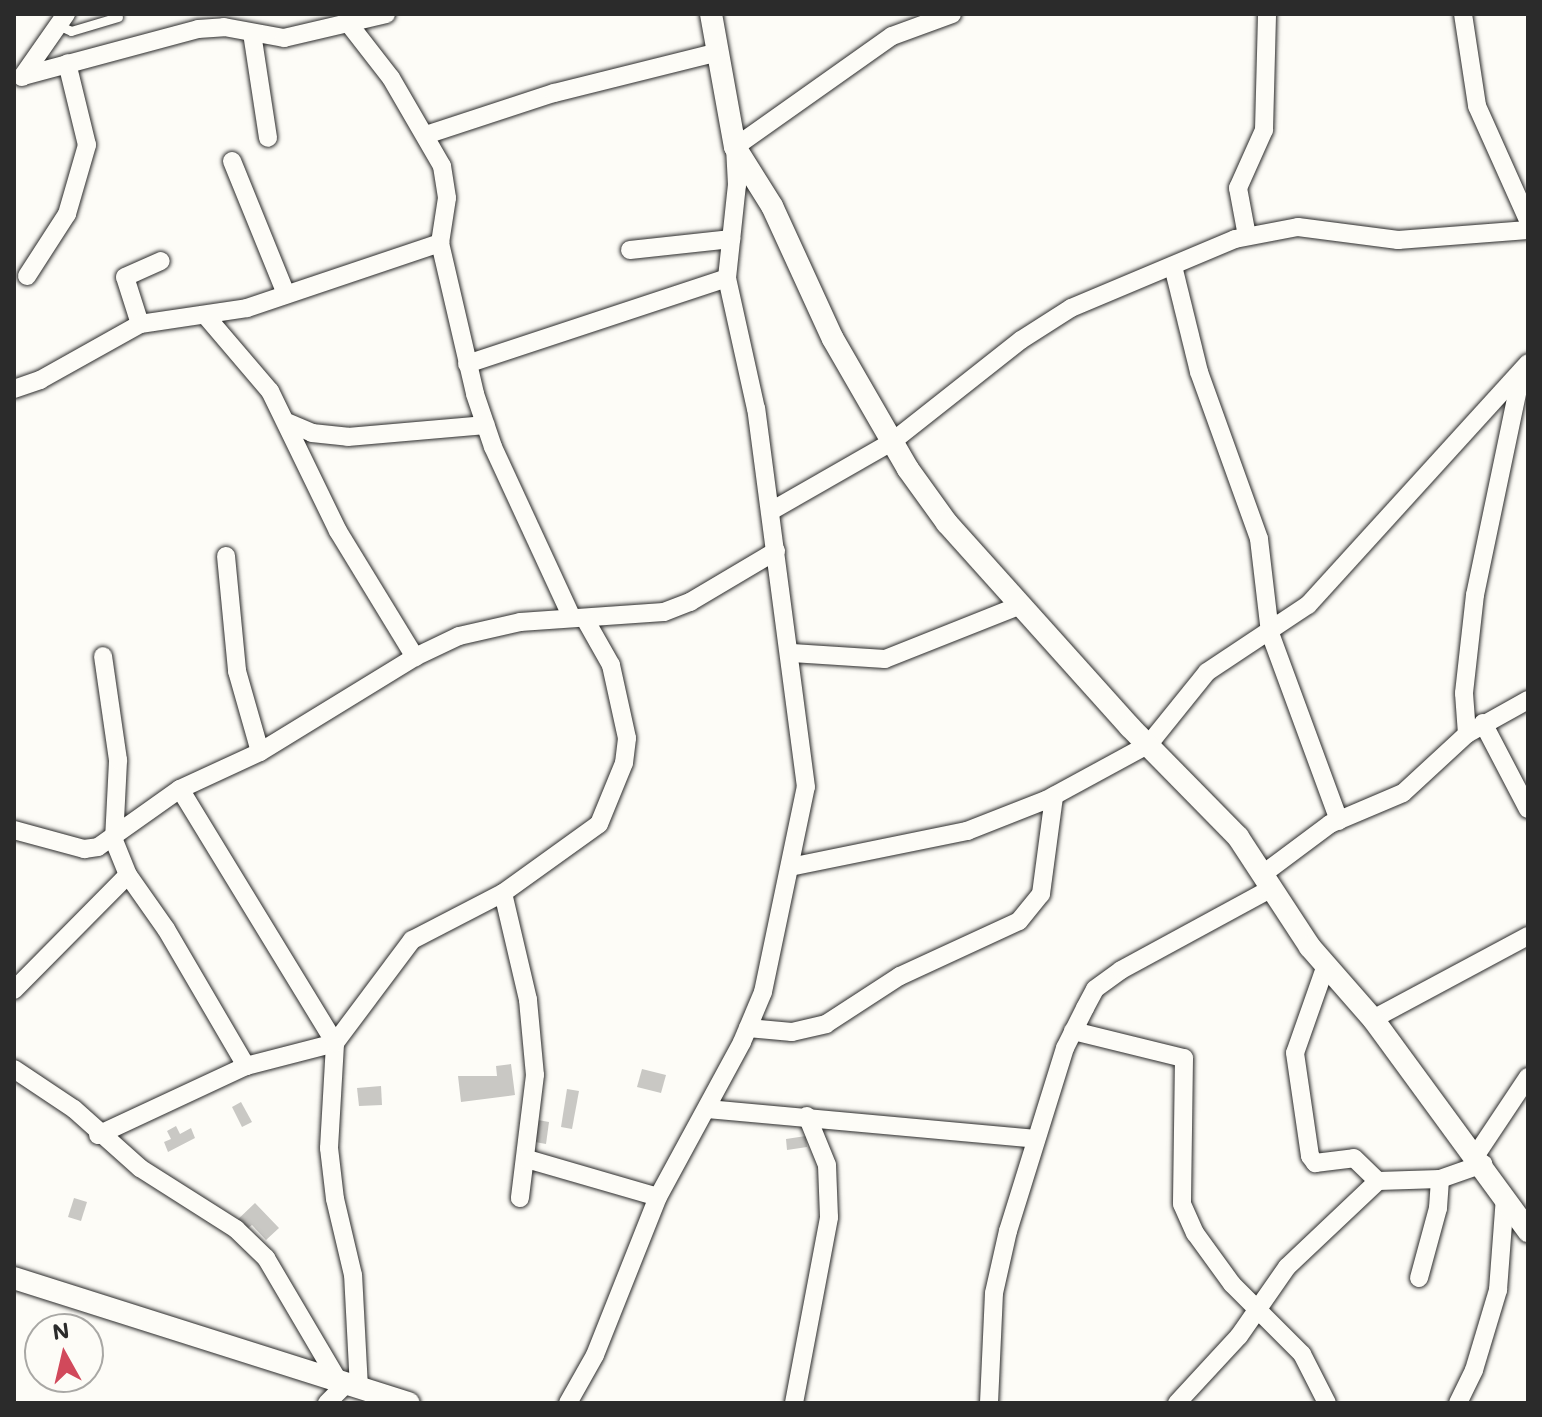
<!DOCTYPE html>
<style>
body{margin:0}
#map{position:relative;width:1542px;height:1417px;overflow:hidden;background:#fdfcf7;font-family:Mali,sans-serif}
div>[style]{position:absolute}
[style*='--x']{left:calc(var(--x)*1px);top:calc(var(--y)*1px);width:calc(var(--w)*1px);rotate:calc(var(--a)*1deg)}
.building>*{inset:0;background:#c9c8c4}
.roads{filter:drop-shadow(0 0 2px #2b2b2b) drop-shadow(0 0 2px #2b2b2b)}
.service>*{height:9px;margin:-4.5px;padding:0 4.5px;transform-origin:4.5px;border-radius:4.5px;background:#fdfcf7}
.minor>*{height:18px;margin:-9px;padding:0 9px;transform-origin:9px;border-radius:9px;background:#fdfcf7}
.tertiary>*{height:22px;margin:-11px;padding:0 11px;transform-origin:11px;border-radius:11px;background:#fdfcf7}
span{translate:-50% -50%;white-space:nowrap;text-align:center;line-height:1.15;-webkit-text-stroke:6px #fdfcf7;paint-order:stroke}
.frame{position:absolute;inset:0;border:16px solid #2b2b2b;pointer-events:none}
.north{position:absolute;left:24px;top:1313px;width:80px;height:80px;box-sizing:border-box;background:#fdfcf7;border:2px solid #a9a8a5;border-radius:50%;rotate:352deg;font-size:22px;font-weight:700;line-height:32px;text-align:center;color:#2b2b2b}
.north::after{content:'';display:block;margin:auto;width:28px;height:36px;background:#d1495b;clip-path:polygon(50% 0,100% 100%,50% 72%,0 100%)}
</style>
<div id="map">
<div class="building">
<i style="clip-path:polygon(511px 1064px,515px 1095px,461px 1102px,458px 1076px,497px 1076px,496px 1066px)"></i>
<i style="clip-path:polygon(642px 1069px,666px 1075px,661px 1093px,637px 1087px)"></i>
<i style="clip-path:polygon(381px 1086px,382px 1105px,359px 1106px,357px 1088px)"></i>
<i style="clip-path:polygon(567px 1089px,579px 1091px,572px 1129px,561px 1127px)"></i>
<i style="clip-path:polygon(241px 1102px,252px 1122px,242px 1127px,232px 1107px)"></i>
<i style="clip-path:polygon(538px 1120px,549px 1122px,546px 1144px,535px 1142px)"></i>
<i style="clip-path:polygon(176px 1126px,180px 1134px,191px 1128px,195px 1138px,168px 1152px,164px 1142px,171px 1139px,167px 1131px)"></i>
<i style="clip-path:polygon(806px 1136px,807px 1147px,787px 1150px,786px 1139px)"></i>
<i style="clip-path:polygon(74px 1198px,87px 1202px,81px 1221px,68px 1217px)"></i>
<i style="clip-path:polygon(255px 1203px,279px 1228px,266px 1240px,252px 1225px,243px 1232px,234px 1223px)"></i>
</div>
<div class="roads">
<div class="service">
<i style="--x:60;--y:26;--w:12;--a:24"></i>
<i style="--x:71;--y:31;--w:49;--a:-16.6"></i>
</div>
<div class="minor">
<i style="--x:1463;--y:14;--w:93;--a:81.3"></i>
<i style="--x:1477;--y:106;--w:125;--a:65.9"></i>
<i style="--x:349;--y:24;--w:68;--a:52.1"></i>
<i style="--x:391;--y:78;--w:102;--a:59.9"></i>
<i style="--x:442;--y:166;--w:32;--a:81"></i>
<i style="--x:447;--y:198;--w:46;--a:98.8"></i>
<i style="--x:440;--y:243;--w:155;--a:76.9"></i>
<i style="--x:475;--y:394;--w:56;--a:71.2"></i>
<i style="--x:493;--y:447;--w:188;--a:65.2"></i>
<i style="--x:252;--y:33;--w:106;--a:81.3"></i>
<i style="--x:23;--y:76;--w:181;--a:-15"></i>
<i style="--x:198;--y:29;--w:26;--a:-4"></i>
<i style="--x:224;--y:27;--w:61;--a:10.4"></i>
<i style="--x:284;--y:38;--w:105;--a:-13.2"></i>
<i style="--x:22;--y:77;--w:77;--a:-55.1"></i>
<i style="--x:426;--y:135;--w:135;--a:-18.2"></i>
<i style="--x:554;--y:93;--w:170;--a:-14"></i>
<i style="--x:232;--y:161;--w:144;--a:67.9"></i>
<i style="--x:1247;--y:236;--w:49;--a:-100.6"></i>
<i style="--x:1238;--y:188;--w:64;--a:-65.9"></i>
<i style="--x:1264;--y:130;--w:116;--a:-88.5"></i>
<i style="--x:630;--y:250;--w:102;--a:-6.2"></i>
<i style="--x:1173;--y:266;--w:109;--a:76.2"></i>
<i style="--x:1199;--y:372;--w:177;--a:70.2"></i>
<i style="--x:1259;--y:539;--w:95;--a:83.3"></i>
<i style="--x:1270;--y:633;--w:200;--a:69.8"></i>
<i style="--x:27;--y:276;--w:74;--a:-57.2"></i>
<i style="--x:67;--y:214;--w:72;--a:-73.8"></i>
<i style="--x:87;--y:145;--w:84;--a:-103.7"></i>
<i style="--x:205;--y:315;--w:100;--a:49.5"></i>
<i style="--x:270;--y:391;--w:156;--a:64.1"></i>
<i style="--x:338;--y:531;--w:148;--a:58.6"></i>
<i style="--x:140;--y:324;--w:49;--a:-107.7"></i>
<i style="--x:125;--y:277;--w:39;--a:-24"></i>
<i style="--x:467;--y:364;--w:274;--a:-18.3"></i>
<i style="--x:14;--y:389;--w:28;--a:-19"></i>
<i style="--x:40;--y:380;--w:115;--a:-29.2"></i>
<i style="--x:140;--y:324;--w:108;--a:-8.5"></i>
<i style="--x:247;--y:308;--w:204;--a:-18.6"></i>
<i style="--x:289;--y:423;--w:25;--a:23"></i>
<i style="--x:312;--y:433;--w:36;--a:6"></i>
<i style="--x:348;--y:437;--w:138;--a:-5"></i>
<i style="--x:771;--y:511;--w:141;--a:-29.8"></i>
<i style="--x:893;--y:441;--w:163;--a:-38.3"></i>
<i style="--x:1021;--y:340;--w:59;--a:-32.6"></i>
<i style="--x:1071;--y:308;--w:178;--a:-22.8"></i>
<i style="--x:1235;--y:239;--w:64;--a:-10.8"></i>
<i style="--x:1298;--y:227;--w:101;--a:7.4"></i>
<i style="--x:1398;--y:240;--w:130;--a:-4.4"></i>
<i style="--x:226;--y:556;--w:116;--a:84.5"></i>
<i style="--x:237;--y:671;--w:84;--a:74.1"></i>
<i style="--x:792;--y:653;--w:93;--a:3.7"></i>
<i style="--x:885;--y:659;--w:146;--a:-21.7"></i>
<i style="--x:1483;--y:723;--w:97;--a:62.4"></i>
<i style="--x:1467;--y:734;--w:41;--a:-94.2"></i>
<i style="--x:1464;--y:693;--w:99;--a:-83.6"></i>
<i style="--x:1475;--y:595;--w:226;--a:-78.2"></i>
<i style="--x:180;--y:789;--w:298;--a:58.6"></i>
<i style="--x:14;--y:830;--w:73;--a:15.2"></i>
<i style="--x:84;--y:849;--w:14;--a:-8"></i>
<i style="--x:98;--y:847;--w:100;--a:-35.3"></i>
<i style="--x:180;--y:789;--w:88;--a:-24.8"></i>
<i style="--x:260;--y:752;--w:182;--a:-31.5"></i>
<i style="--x:415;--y:657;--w:49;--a:-25.5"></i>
<i style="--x:459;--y:636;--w:63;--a:-12.9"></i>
<i style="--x:520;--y:622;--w:144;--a:-4"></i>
<i style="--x:664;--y:612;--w:28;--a:-21"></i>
<i style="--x:690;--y:602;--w:100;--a:-30.7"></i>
<i style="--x:790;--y:867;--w:181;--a:-11.5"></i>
<i style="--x:967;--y:831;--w:85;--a:-21.4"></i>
<i style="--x:1046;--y:800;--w:117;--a:-28.5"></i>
<i style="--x:1149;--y:744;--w:92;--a:-51.1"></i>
<i style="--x:1207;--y:672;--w:121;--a:-33.6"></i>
<i style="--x:1308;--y:605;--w:327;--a:-47.7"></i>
<i style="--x:1263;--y:874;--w:84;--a:-36.7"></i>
<i style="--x:1330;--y:824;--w:79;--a:-23"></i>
<i style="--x:1403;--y:793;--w:87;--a:-42.7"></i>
<i style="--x:1467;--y:734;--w:70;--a:-29.1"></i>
<i style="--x:128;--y:875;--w:66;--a:54.9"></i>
<i style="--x:166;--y:929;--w:159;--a:59.7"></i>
<i style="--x:503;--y:893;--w:110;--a:76.8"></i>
<i style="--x:528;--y:1000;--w:75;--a:84.7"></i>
<i style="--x:535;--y:1075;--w:124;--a:97"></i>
<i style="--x:1326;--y:965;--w:93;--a:109.4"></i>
<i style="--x:1295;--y:1053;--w:104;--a:81.7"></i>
<i style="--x:1310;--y:1156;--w:9;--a:54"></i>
<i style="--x:1315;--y:1163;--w:39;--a:-7"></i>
<i style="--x:1354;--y:1158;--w:33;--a:44"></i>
<i style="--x:14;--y:990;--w:162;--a:-45.3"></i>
<i style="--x:128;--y:875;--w:38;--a:-112"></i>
<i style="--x:114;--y:840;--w:80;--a:-87.1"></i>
<i style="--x:118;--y:760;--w:105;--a:-98.2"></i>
<i style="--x:1373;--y:1019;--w:176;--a:-28.2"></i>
<i style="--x:748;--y:1028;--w:44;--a:5.2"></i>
<i style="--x:792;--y:1032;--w:35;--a:-13"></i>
<i style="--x:826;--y:1024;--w:88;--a:-33"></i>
<i style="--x:900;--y:976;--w:131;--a:-24.8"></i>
<i style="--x:1019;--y:921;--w:35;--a:-51"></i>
<i style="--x:1041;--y:894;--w:99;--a:-82.4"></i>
<i style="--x:1073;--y:1031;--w:114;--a:13.7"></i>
<i style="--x:1184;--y:1058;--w:146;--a:90.8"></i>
<i style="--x:1182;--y:1204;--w:32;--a:66"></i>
<i style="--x:1195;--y:1233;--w:63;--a:54"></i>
<i style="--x:1232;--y:1284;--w:99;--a:45"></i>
<i style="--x:1302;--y:1354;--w:55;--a:63"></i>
<i style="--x:14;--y:1069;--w:72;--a:33.7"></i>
<i style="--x:74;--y:1109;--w:89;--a:41.8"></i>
<i style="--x:140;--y:1168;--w:114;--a:32.4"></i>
<i style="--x:236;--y:1229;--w:42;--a:44"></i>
<i style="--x:266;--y:1258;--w:144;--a:59.5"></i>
<i style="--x:708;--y:1109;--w:329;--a:5.2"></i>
<i style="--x:98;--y:1135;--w:163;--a:-25"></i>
<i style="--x:246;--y:1066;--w:92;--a:-14.5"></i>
<i style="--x:1476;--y:1155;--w:94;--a:-56.3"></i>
<i style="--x:527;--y:1159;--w:136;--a:16.2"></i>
<i style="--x:1419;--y:1278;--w:73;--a:-74.8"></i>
<i style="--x:1438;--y:1208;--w:29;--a:-86"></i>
<i style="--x:359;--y:1388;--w:113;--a:-93"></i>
<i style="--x:353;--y:1275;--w:78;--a:-103.3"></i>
<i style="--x:335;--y:1199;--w:51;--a:-96.7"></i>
<i style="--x:329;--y:1148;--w:105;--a:-86.7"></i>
<i style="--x:335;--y:1043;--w:129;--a:-53.2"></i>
<i style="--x:412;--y:940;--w:102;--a:-27.3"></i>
<i style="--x:503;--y:893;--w:118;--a:-35.7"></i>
<i style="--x:599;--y:824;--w:66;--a:-67.7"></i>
<i style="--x:624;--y:763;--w:25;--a:-83"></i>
<i style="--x:627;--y:738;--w:75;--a:-102.4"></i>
<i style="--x:611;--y:665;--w:53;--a:-119.5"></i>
<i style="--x:327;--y:1403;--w:27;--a:-45"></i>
<i style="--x:568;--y:1403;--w:55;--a:-60.6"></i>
<i style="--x:595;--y:1355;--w:170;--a:-68.3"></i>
<i style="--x:658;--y:1197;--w:176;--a:-61.5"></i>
<i style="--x:742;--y:1042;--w:54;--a:-67.2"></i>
<i style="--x:763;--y:992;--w:209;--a:-78.2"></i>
<i style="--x:806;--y:787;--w:381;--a:-97.5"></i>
<i style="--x:756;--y:409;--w:134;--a:-102.5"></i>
<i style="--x:727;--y:278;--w:94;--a:-83.9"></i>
<i style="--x:737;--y:185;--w:38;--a:-93"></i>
<i style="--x:735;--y:147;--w:192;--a:-35.3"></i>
<i style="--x:892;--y:36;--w:64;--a:-20.1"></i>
<i style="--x:794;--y:1403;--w:189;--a:-79.3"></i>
<i style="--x:829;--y:1217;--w:52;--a:-92.2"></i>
<i style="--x:827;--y:1165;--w:53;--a:-112.2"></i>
<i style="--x:989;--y:1403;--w:110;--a:-87.4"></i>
<i style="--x:994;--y:1293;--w:64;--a:-77.3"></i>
<i style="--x:1008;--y:1231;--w:192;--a:-72.7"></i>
<i style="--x:1065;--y:1048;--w:45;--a:-63.4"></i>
<i style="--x:1085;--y:1008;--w:21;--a:-62"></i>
<i style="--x:1095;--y:989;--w:32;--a:-36"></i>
<i style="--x:1121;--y:970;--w:172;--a:-28.5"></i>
<i style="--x:1177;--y:1403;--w:91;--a:-47.2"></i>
<i style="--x:1239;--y:1336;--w:84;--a:-55.2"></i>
<i style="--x:1287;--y:1267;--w:125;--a:-43.4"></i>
<i style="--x:1378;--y:1181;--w:62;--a:-1.8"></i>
<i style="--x:1440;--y:1179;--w:46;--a:-19.2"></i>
<i style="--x:1458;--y:1403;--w:37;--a:-64"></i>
<i style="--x:1474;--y:1370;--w:84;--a:-73.3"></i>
<i style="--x:1498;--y:1290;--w:93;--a:-85.7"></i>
</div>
<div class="tertiary">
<i style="--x:711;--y:14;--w:135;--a:79.8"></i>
<i style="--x:735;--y:147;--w:70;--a:57.9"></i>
<i style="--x:772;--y:206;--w:146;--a:65.4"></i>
<i style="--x:833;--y:339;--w:150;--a:60"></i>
<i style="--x:908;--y:469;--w:67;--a:54.2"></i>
<i style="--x:947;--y:523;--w:274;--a:48.1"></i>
<i style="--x:1130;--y:727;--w:154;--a:45.5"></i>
<i style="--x:1238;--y:837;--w:131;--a:56.8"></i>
<i style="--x:1310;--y:947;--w:96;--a:48.8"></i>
<i style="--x:1373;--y:1019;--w:263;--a:53.8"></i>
<i style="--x:14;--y:1278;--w:414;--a:17.6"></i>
</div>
</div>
<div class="frame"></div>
<div class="north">N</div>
</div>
